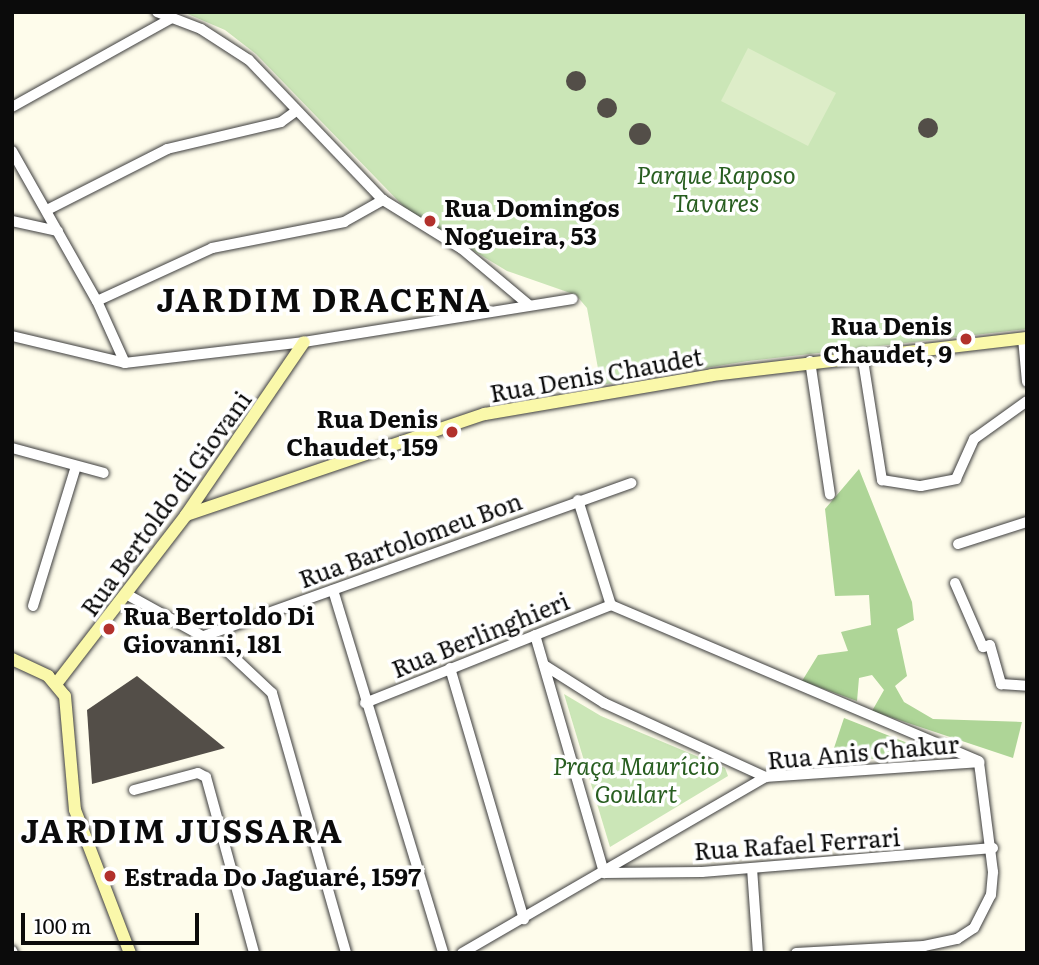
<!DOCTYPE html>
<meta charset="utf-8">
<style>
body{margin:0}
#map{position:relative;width:1039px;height:965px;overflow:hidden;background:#fefceb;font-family:Literata,serif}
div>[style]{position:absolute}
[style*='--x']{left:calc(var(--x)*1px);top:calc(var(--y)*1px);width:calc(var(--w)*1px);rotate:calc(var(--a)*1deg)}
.green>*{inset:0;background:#cbe6b7}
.forest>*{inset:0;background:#aed597}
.pitch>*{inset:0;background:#ddedc8}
.building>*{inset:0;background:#534e48}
.round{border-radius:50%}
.roads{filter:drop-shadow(0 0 2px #3e3e3e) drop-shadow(0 0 2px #3e3e3e)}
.street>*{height:10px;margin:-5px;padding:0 5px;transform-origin:5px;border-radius:5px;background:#fff}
.secondary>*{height:12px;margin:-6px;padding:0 6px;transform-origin:6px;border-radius:6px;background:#faf8aa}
.dots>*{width:19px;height:19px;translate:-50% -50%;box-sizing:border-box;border:4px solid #fff;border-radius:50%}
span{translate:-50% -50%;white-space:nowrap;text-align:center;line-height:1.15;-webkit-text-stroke:7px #fff;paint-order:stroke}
.park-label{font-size:24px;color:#285e20;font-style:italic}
.poi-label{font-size:24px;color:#0b0b0b;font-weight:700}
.left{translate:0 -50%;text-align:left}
.right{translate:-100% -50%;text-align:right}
.street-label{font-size:24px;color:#0b0b0b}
.district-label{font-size:32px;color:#0b0b0b;font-weight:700;letter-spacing:2px}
.frame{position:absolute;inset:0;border:14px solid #0b0b0b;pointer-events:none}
.scale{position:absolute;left:21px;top:913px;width:178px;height:32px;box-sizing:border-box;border:4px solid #0b0b0b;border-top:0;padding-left:9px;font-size:21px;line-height:24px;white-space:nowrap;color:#0b0b0b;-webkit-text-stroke:5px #fff;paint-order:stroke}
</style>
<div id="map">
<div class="green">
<i style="clip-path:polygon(183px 12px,1027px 12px,1027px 329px,748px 361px,601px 385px,587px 308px,576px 295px,507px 271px,408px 211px,256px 54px,225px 30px)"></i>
<i style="clip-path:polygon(564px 694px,601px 716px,725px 768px,728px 776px,610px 847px)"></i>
</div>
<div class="forest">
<i style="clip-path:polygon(859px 469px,912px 602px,914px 620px,897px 629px,907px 676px,895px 686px,904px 702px,933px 719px,1022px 722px,1013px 758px,872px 711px,884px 690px,872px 675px,859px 678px,857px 701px,802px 681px,818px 655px,848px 651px,841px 632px,871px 625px,869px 595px,835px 596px,825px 509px)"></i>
<i style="clip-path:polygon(844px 718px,943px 757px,830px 760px)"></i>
</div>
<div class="pitch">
<i style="clip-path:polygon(748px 48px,836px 93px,808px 146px,721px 101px)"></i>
</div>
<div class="building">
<i class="round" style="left:566px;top:71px;width:20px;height:20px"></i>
<i class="round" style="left:597px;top:98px;width:20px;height:20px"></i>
<i class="round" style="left:918px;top:118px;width:20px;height:20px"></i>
<i class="round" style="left:629px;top:123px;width:22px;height:22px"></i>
<i style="clip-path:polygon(137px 676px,225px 748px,92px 784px,87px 710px)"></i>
</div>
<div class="roads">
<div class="street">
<i style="--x:157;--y:12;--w:47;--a:21.1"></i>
<i style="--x:201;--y:29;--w:57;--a:32.9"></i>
<i style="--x:249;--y:60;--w:194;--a:46.3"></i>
<i style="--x:383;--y:200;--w:93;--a:31.8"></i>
<i style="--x:462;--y:249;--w:87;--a:39.9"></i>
<i style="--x:12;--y:107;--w:183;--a:-29.1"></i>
<i style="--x:12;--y:151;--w:172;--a:60.5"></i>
<i style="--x:97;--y:301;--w:68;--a:65.7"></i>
<i style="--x:47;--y:210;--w:135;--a:-26.9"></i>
<i style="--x:167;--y:149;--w:117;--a:-13.3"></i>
<i style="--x:281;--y:122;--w:17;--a:-36"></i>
<i style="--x:12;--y:221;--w:47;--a:12.3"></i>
<i style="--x:97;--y:301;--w:127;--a:-24.7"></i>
<i style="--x:212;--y:248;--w:135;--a:-11.1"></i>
<i style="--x:344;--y:222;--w:45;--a:-29.4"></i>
<i style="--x:12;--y:336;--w:116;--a:13.4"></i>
<i style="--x:125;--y:363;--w:180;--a:-6.7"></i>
<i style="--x:304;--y:342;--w:272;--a:-9.1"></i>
<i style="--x:1023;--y:338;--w:44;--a:84.8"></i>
<i style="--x:862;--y:354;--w:128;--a:81"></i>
<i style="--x:882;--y:480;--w:39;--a:9"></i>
<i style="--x:921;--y:486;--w:36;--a:-11"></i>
<i style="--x:956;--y:479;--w:44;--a:-65.8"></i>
<i style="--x:974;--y:439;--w:65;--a:-35.6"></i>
<i style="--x:810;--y:361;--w:135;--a:81.5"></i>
<i style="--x:12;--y:448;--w:95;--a:15.2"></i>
<i style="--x:578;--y:500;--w:110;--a:72.6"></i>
<i style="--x:611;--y:605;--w:399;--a:23"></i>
<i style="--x:958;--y:544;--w:72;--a:-17.7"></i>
<i style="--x:955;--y:583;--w:70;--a:66.4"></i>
<i style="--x:983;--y:647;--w:7;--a:-16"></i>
<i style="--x:990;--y:645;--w:41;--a:74.2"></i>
<i style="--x:1001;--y:684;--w:26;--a:4"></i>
<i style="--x:333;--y:590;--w:379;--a:73.1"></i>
<i style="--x:126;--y:594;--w:112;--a:28.9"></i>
<i style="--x:224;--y:648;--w:66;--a:43.2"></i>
<i style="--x:272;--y:693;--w:270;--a:74.1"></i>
<i style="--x:33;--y:606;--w:146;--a:-72.9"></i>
<i style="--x:535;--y:635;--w:248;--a:73.8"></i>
<i style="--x:604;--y:873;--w:98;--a:-0.6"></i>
<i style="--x:702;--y:872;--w:292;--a:-4.7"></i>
<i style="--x:204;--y:636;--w:454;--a:-19.7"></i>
<i style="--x:544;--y:665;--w:71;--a:32.3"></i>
<i style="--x:604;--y:703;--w:178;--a:24.6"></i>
<i style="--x:450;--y:668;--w:262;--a:73.6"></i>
<i style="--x:365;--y:703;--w:265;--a:-21.7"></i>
<i style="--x:134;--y:790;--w:66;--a:-14.9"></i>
<i style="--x:198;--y:773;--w:9;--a:27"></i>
<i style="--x:206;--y:777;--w:182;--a:74.7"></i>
<i style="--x:752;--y:868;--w:85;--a:86"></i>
<i style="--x:12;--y:951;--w:2;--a:63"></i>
<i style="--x:462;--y:953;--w:351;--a:-30.1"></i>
<i style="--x:766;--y:777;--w:214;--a:-4"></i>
<i style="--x:796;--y:953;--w:128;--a:-3.1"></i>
<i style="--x:924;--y:946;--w:34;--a:-12"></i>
<i style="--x:957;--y:939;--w:20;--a:-33"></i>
<i style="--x:974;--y:928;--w:37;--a:-63"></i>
<i style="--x:991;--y:895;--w:23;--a:-85"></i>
<i style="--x:993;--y:872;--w:111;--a:-97.3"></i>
</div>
<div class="secondary">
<i style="--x:186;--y:515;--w:316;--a:-18.7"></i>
<i style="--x:485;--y:414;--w:230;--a:-9.7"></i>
<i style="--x:712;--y:375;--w:317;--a:-6.7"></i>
<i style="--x:12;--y:659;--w:40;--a:25"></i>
<i style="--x:48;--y:676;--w:26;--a:50"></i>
<i style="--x:65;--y:696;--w:114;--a:85"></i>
<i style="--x:75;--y:810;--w:153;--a:69"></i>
<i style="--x:56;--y:684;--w:213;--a:-52.4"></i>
<i style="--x:186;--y:515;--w:209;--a:-55.7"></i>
</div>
</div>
<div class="dots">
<i style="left:430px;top:221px;background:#b2312c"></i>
<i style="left:966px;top:339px;background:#b2312c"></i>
<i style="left:452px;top:432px;background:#b2312c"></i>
<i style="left:109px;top:629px;background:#b2312c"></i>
<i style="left:110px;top:876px;background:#b2312c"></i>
</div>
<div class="park-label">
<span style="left:716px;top:188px">Parque Raposo<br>Tavares</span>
<span style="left:636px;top:779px">Praça Maurício<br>Goulart</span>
</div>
<div class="poi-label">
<span class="left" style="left:444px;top:221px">Rua Domingos<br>Nogueira, 53</span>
<span class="right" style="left:952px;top:339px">Rua Denis<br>Chaudet, 9</span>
<span class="right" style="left:438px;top:432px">Rua Denis<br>Chaudet, 159</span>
<span class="left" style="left:123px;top:629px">Rua Bertoldo Di<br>Giovanni, 181</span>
<span class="left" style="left:124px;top:876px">Estrada Do Jaguaré, 1597</span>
</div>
<div class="street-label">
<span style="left:596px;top:374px;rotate:-10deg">Rua Denis Chaudet</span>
<span style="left:165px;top:503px;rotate:-54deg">Rua Bertoldo di Giovani</span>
<span style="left:410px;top:539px;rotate:-20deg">Rua Bartolomeu Bon</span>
<span style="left:480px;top:634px;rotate:-22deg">Rua Berlinghieri</span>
<span style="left:863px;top:751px;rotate:-5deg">Rua Anis Chakur</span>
<span style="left:797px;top:843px;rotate:-4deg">Rua Rafael Ferrari</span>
</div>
<div class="district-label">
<span style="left:324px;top:298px">JARDIM DRACENA</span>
<span style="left:182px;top:829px">JARDIM JUSSARA</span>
</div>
<div class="frame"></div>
<div class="scale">100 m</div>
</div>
